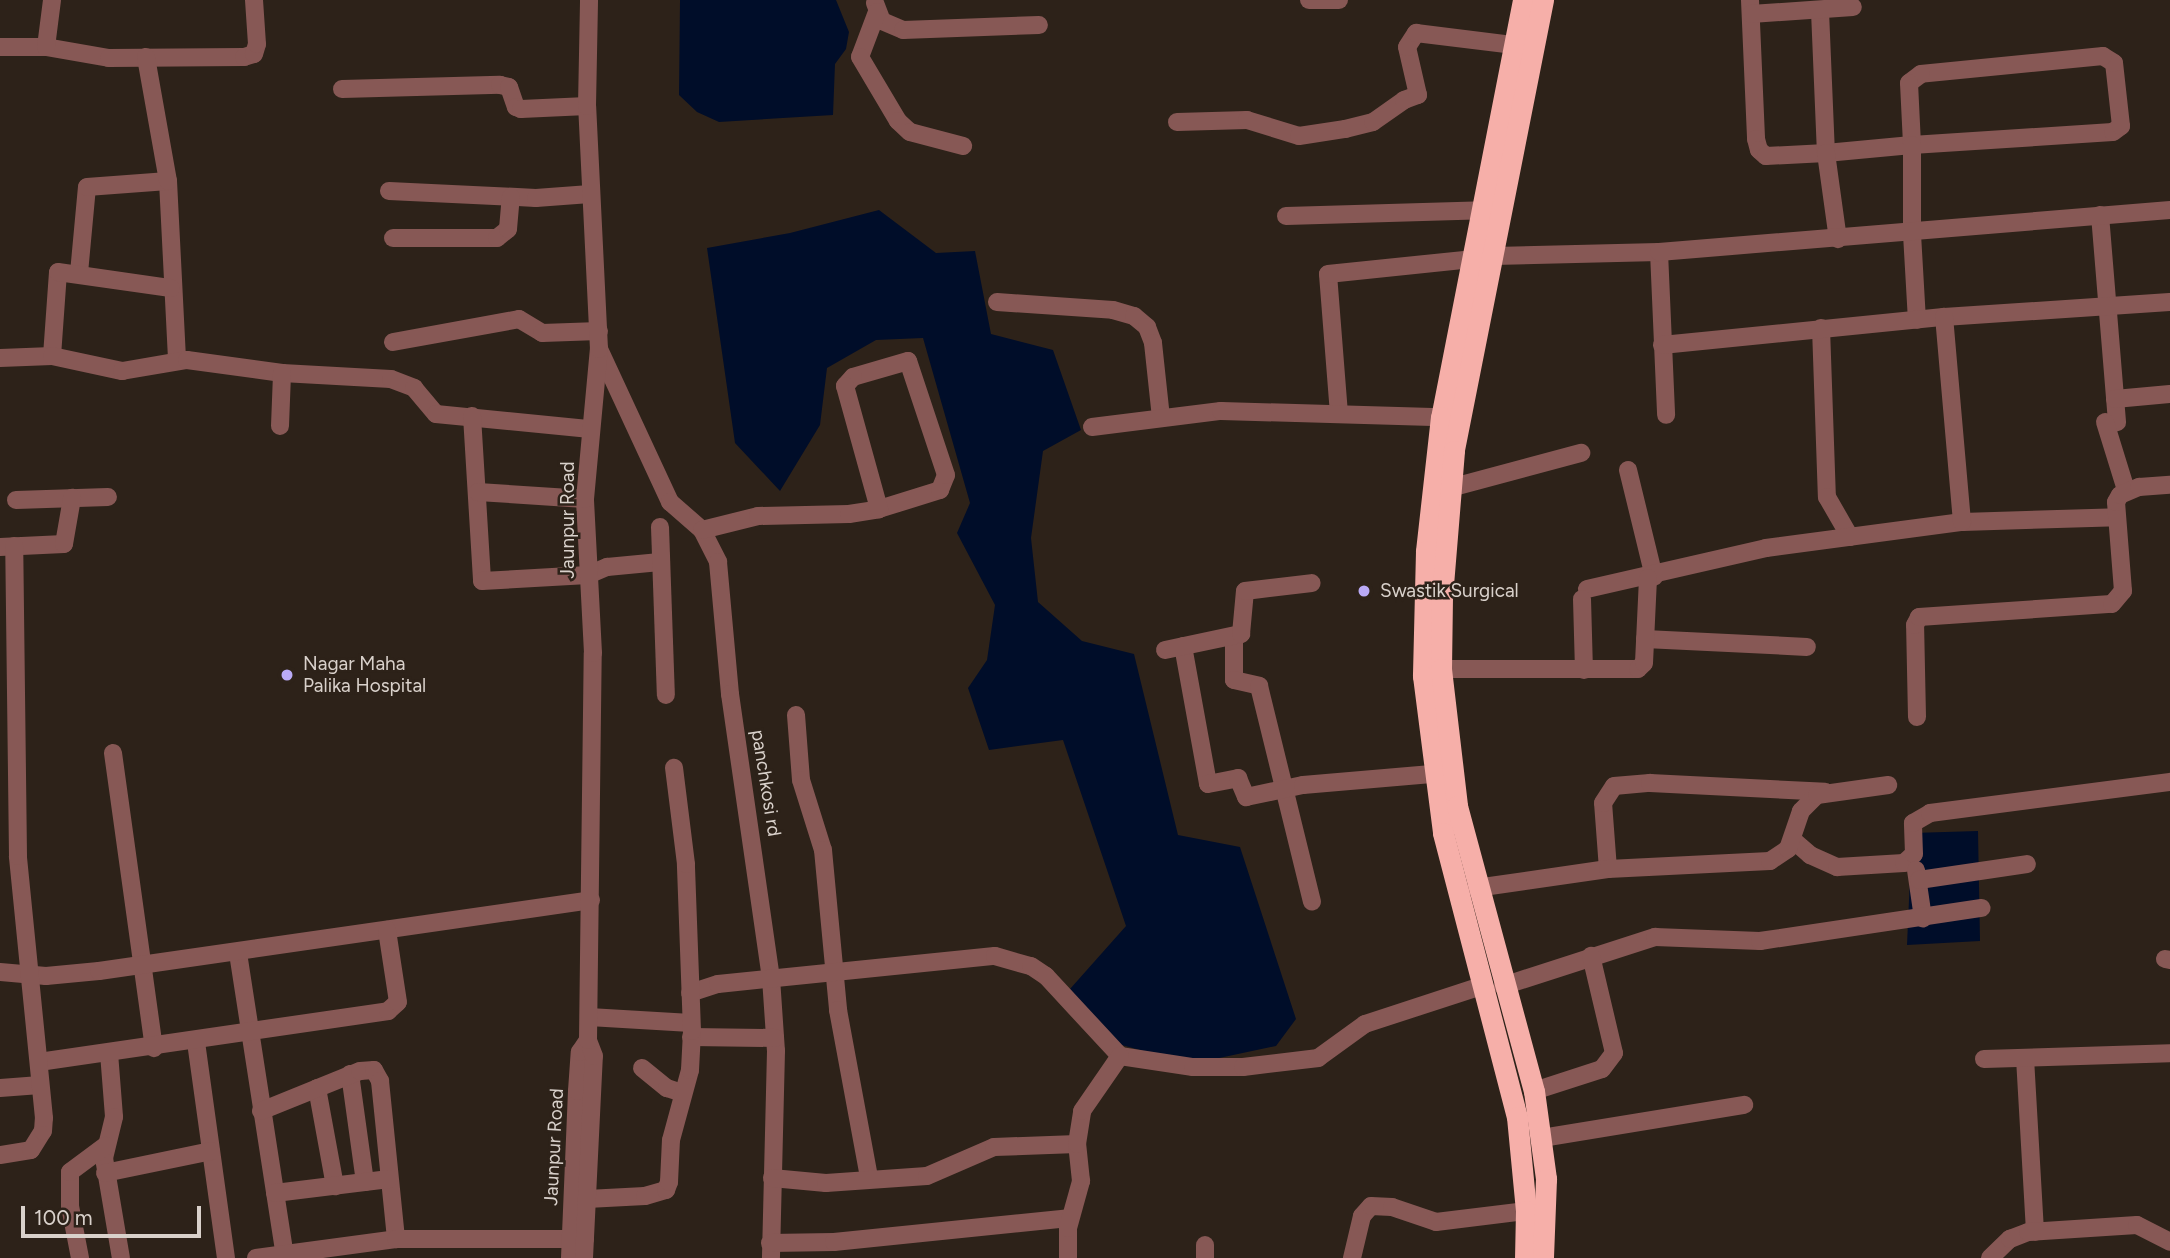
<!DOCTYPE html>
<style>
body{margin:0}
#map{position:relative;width:2170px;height:1258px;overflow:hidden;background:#2d2219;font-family:Figtree,sans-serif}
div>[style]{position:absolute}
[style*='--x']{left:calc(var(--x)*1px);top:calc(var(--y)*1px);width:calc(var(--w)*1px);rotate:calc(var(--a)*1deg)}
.water>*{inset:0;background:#000d29}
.minor>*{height:18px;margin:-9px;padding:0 9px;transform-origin:9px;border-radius:9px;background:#875855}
.highway>*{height:21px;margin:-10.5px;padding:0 10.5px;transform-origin:10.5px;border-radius:10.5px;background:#f6afa9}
.dots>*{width:19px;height:19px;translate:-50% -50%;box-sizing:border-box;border:4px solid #2d2219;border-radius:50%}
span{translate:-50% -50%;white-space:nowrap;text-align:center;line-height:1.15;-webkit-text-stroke:5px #2d2219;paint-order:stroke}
.street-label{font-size:19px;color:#d9d1cb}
.poi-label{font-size:19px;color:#d9d1cb}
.left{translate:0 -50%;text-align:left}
.scale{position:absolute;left:21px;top:1206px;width:180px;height:32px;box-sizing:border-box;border:4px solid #d9d1cb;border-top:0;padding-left:9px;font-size:21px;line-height:24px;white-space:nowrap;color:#d9d1cb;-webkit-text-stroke:5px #2d2219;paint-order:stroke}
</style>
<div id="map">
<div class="water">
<i style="clip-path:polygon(680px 0,836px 0,849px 32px,846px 49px,835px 64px,833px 115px,719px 122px,697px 112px,679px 95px)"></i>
<i style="clip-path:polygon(879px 210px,936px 253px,975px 251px,991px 334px,1053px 350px,1081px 430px,1043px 451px,1031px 538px,1038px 602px,1082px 641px,1134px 654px,1178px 835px,1240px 847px,1296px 1019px,1276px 1046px,1191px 1064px,1118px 1044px,1070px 989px,1126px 926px,1063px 740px,989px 750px,968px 688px,987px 660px,995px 605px,957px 533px,970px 503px,923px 338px,876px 340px,827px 368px,820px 425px,780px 491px,735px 443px,707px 248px,790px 233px)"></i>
<i style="clip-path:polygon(1978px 831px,1980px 941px,1907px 945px,1912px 833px)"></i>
</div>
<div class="minor">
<i style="--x:1309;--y:0;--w:30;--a:0"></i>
<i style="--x:1750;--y:0;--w:139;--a:87.5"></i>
<i style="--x:1756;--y:139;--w:11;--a:75"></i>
<i style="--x:1759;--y:150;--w:9;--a:41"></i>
<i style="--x:1766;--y:156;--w:60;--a:-2.9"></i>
<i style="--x:1826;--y:153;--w:86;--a:-5.3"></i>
<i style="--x:1912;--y:145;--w:201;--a:-3.7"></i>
<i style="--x:2113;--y:132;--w:10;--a:-37"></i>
<i style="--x:2121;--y:126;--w:63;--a:-96.3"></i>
<i style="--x:2114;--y:63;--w:13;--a:-148"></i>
<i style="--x:2103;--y:56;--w:183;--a:174.4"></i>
<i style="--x:1921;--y:74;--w:15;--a:143"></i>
<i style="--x:1909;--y:83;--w:62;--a:87.2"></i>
<i style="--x:1912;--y:145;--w:89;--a:90"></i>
<i style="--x:1912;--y:234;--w:86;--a:86.7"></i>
<i style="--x:875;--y:3;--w:19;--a:69"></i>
<i style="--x:882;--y:21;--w:23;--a:23"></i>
<i style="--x:903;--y:30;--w:136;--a:-2.1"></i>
<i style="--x:1820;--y:11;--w:142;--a:87.6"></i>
<i style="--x:1826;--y:153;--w:87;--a:82.1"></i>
<i style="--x:877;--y:12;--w:48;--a:110.7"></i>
<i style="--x:860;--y:57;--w:74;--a:59.3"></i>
<i style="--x:898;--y:121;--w:16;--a:43"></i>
<i style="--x:910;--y:132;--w:55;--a:14.8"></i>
<i style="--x:1751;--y:14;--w:102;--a:-3.9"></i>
<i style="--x:0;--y:47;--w:46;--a:0"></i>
<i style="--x:46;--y:47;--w:64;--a:9.9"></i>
<i style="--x:109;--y:58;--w:135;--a:-0.4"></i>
<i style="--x:244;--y:57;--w:10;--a:-17"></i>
<i style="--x:254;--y:54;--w:10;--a:-73"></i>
<i style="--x:257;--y:44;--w:44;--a:-93.9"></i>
<i style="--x:46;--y:47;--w:47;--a:-82.7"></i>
<i style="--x:342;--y:89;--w:158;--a:-1.5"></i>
<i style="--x:500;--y:85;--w:9;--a:13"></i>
<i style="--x:509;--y:87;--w:21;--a:71"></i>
<i style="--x:516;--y:107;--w:5;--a:22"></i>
<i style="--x:521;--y:109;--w:66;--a:-2.6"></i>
<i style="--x:1177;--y:122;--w:70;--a:-1.6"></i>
<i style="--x:1247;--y:120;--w:54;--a:17.1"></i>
<i style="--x:1299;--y:136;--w:47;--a:-8.7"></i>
<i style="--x:1345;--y:129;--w:29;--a:-14"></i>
<i style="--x:1373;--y:122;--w:38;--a:-35"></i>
<i style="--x:1404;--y:100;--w:15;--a:-20"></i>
<i style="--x:1418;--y:95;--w:49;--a:-102.9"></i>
<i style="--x:1407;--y:47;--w:17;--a:-57"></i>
<i style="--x:1416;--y:33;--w:99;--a:7"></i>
<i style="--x:168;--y:181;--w:179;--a:87.1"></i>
<i style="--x:389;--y:191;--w:147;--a:2.7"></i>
<i style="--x:536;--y:198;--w:54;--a:-4.2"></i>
<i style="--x:2100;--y:215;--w:208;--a:85.3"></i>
<i style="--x:1286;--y:216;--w:197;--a:-1.7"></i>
<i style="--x:393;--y:238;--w:104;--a:0"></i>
<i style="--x:497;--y:238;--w:14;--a:-39"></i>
<i style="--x:508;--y:229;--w:32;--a:-85"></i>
<i style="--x:1659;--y:252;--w:163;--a:87.5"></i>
<i style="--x:1494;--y:256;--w:165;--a:-1.4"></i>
<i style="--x:1659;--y:252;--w:513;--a:-4.7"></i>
<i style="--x:79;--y:273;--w:86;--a:-84.7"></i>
<i style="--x:87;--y:187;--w:81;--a:-4.2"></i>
<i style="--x:168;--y:181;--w:126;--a:-100.1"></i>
<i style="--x:997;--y:302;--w:116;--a:3.9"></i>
<i style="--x:1113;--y:310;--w:22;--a:16"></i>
<i style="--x:1134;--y:316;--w:17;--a:40"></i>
<i style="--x:1147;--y:327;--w:17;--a:69"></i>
<i style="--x:1153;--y:343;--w:75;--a:83.9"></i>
<i style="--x:1821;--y:328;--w:169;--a:88"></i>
<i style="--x:1827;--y:497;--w:46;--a:60.1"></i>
<i style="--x:393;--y:342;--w:128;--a:-10.3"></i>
<i style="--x:519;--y:319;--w:27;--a:31"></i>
<i style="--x:542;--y:333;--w:57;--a:-2"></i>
<i style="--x:1662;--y:345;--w:283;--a:-5.7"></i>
<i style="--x:1944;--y:317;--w:226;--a:-3.8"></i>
<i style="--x:599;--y:349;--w:169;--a:65.1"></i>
<i style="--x:670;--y:502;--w:43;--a:41.2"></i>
<i style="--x:702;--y:530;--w:36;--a:63"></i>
<i style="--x:718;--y:562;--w:133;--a:84.8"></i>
<i style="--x:730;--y:694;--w:287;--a:81.8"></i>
<i style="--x:771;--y:978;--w:73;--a:86.1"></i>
<i style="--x:776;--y:1051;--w:207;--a:91.4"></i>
<i style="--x:52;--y:356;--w:84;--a:-85.9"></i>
<i style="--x:58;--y:272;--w:114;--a:8.1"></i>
<i style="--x:0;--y:358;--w:52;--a:-2.2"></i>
<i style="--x:52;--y:356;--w:72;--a:12.1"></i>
<i style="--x:122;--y:371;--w:66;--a:-9.6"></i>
<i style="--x:187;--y:360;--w:96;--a:7.8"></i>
<i style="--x:282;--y:373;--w:109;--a:3.2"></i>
<i style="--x:391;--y:379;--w:25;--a:21"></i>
<i style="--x:414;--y:388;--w:34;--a:50"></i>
<i style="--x:436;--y:414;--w:155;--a:5.6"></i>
<i style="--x:2115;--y:399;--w:55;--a:-5.2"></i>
<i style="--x:1339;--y:414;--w:140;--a:-94.5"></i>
<i style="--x:1328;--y:274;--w:147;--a:-5.9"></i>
<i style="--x:472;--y:416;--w:165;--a:86.5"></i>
<i style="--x:482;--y:581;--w:106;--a:-3.2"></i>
<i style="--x:588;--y:575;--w:21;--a:-23"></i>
<i style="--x:607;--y:567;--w:53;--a:-5.4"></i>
<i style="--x:2105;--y:422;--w:71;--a:72.8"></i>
<i style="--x:280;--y:426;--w:53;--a:-87.8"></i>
<i style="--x:1092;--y:427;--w:130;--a:-7.1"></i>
<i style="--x:1221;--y:411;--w:220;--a:1.6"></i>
<i style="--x:1628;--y:470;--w:110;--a:76.3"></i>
<i style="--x:1450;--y:488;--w:136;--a:-15"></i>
<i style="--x:478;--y:492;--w:107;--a:3.7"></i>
<i style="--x:16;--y:500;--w:92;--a:-1.9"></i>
<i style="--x:1962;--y:522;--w:155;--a:-1.8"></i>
<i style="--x:660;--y:527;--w:168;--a:88"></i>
<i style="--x:702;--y:530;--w:58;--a:-14"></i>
<i style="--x:758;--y:516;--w:91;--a:-1.3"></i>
<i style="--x:849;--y:514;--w:30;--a:-9"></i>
<i style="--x:879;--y:509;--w:64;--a:-17.3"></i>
<i style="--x:940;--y:490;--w:16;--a:-68"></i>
<i style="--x:946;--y:475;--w:120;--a:-108.4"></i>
<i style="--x:908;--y:361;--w:57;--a:163.8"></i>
<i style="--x:853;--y:377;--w:12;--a:132"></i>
<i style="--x:845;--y:386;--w:128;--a:74.5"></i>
<i style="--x:0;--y:547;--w:64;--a:-2.7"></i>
<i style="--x:64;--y:544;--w:47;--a:-80.1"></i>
<i style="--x:1587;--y:589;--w:184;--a:-12.9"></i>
<i style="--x:1766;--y:548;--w:198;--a:-7.6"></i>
<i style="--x:1962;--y:522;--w:206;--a:-95"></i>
<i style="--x:1582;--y:599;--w:71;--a:88.4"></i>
<i style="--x:1234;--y:636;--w:44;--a:90"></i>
<i style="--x:1234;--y:680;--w:26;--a:13"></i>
<i style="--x:1259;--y:686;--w:222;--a:76.2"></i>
<i style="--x:1645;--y:639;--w:162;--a:2.8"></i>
<i style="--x:1183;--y:646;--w:140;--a:79.7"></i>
<i style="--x:1208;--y:784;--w:31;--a:-11"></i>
<i style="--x:1238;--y:778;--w:21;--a:67"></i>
<i style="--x:1246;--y:797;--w:58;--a:-11.9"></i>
<i style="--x:1303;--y:785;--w:129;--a:-4.9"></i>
<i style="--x:1165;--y:650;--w:78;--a:-11.9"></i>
<i style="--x:1241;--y:634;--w:43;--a:-84.7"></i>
<i style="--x:1245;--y:591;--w:67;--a:-6.8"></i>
<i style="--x:1441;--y:669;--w:197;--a:0"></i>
<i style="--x:1638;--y:669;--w:8;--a:-45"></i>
<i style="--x:1644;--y:663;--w:85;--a:-87.3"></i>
<i style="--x:796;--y:715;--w:65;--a:85.6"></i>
<i style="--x:801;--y:780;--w:73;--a:72.6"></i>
<i style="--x:823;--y:850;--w:161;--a:84.6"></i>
<i style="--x:838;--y:1010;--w:170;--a:79.5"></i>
<i style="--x:1917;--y:717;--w:92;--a:-91.2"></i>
<i style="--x:1915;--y:625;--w:9;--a:-63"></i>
<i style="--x:1919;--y:617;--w:193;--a:-3.9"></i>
<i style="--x:2112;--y:604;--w:17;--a:-50"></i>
<i style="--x:2123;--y:591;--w:89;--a:-94.5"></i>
<i style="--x:2116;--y:502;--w:8;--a:-60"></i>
<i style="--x:2120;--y:495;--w:21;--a:-23"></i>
<i style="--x:2139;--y:487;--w:31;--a:-4"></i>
<i style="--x:113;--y:753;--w:298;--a:82.1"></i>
<i style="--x:1793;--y:840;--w:23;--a:41"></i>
<i style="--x:1810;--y:855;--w:30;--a:24"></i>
<i style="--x:1837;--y:867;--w:67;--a:-3.4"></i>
<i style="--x:1904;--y:863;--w:13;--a:-42"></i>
<i style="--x:1914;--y:854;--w:31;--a:-92"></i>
<i style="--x:1913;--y:823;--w:20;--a:-30"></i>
<i style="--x:1930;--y:813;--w:242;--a:-7.4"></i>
<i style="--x:1608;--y:869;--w:66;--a:-94.3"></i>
<i style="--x:1603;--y:803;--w:20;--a:-57"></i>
<i style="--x:1614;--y:786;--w:36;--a:-5"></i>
<i style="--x:1650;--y:783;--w:175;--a:2.9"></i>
<i style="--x:1916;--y:870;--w:49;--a:81.7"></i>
<i style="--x:1919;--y:880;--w:109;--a:-8.4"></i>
<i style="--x:1476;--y:888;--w:133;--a:-8.2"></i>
<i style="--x:1608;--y:869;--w:162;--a:-2.8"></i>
<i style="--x:1770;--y:861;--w:22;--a:-34"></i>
<i style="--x:1788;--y:849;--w:40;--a:-71.1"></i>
<i style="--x:1801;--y:811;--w:23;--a:-45"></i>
<i style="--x:1817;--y:795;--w:72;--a:-8"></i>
<i style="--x:238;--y:953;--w:306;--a:81.2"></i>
<i style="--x:2165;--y:959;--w:5;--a:11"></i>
<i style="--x:0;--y:972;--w:46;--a:5"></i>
<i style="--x:46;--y:976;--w:53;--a:-5.4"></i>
<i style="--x:99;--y:971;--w:497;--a:-8.2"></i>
<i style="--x:1503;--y:986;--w:160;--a:-17.9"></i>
<i style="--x:1655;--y:937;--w:105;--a:2.2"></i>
<i style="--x:1760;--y:941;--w:224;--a:-8.5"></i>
<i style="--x:690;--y:993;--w:29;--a:-18"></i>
<i style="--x:718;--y:984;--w:278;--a:-5.8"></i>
<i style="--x:995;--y:956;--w:37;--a:16"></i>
<i style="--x:1031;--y:966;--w:18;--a:34"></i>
<i style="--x:1046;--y:976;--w:109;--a:47.2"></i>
<i style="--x:1120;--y:1056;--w:74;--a:8.6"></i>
<i style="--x:1193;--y:1067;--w:50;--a:0"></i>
<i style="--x:1243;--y:1067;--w:76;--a:-6.8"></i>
<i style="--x:1318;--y:1058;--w:58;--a:-35.9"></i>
<i style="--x:1365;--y:1024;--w:122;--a:-18.1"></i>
<i style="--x:589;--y:1017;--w:102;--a:3.4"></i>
<i style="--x:691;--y:1037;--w:84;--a:0.7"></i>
<i style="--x:196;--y:1042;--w:218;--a:82.1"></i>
<i style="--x:109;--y:1053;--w:64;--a:85.5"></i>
<i style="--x:114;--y:1117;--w:42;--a:103.7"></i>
<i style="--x:104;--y:1158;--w:101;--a:80.4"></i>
<i style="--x:2025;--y:1058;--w:174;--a:86.7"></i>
<i style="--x:1984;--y:1059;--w:186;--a:-1.8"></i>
<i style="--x:39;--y:1062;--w:353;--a:-8.3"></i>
<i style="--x:388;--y:1011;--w:13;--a:-42"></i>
<i style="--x:398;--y:1002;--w:73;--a:-98.7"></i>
<i style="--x:642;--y:1068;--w:32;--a:39"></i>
<i style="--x:667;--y:1088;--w:16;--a:18"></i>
<i style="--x:350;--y:1074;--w:109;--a:82.1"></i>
<i style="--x:0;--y:1088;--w:40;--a:-4.3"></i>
<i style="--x:317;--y:1088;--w:100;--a:79.6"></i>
<i style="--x:1534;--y:1091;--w:71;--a:-17.9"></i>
<i style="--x:1602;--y:1069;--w:20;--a:-53"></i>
<i style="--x:1614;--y:1053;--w:100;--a:-103.3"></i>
<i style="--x:261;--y:1111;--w:107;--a:-22"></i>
<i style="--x:360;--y:1071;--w:14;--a:-4"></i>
<i style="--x:374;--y:1070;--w:13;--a:61"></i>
<i style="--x:380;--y:1081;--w:159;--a:84.2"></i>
<i style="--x:1542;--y:1138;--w:205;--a:-9.3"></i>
<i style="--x:0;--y:1155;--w:31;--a:-9"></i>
<i style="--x:31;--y:1150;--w:22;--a:-58"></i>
<i style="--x:43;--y:1131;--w:13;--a:-86"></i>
<i style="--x:44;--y:1118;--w:263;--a:-95.7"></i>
<i style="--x:18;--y:856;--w:310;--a:-90.7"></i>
<i style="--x:105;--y:1173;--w:108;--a:-11.7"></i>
<i style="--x:772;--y:1178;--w:54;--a:5.3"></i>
<i style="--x:826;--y:1183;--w:101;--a:-4"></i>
<i style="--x:927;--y:1176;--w:73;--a:-23.4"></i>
<i style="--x:994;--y:1147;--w:83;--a:-2.1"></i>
<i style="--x:275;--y:1193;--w:115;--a:-7"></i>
<i style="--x:587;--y:1199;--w:58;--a:-3"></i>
<i style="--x:645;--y:1196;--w:22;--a:-16"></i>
<i style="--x:666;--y:1190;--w:9;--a:-69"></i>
<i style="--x:669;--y:1182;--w:42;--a:-87.3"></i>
<i style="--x:671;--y:1140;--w:73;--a:-74.8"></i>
<i style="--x:690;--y:1070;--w:39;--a:-87"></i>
<i style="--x:692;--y:1031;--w:167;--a:-92.1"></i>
<i style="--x:686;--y:864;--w:97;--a:-97.1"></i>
<i style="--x:770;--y:1243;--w:64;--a:-0.9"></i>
<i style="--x:834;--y:1242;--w:236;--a:-5.8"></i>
<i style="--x:1205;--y:1245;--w:13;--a:90"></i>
<i style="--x:80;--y:1258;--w:53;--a:-100.9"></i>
<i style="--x:70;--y:1206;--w:34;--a:-90"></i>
<i style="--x:70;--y:1172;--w:44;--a:-36.6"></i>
<i style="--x:256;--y:1258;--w:141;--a:-7.7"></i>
<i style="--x:396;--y:1239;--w:189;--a:0"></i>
<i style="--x:570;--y:1258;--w:167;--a:-87.6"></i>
<i style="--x:577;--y:1091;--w:39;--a:-86"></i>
<i style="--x:580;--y:1052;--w:14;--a:-56"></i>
<i style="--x:584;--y:1258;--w:202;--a:-87.2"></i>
<i style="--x:594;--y:1056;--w:17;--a:-111"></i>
<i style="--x:588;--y:1040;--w:387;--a:-89.3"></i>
<i style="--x:593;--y:653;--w:154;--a:-93"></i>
<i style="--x:585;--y:499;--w:151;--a:-84.7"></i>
<i style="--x:599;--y:349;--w:243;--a:-92.8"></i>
<i style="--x:587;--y:106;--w:106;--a:-88.9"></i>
<i style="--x:1068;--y:1258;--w:30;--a:-90"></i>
<i style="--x:1068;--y:1228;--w:49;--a:-74.5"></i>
<i style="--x:1081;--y:1181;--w:37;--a:-96"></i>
<i style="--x:1077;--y:1144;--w:33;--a:-81"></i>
<i style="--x:1082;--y:1111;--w:67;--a:-55.4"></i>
<i style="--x:1352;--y:1258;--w:43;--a:-76.6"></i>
<i style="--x:1362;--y:1216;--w:13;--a:-48"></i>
<i style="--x:1371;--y:1206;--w:21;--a:3"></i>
<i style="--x:1392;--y:1207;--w:46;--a:18.8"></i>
<i style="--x:1436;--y:1222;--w:91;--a:-7"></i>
<i style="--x:1990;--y:1258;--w:28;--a:-44"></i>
<i style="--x:2010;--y:1239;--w:19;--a:-21"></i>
<i style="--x:2028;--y:1232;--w:109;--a:-3.7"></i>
<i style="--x:2137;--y:1225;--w:37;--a:27"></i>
</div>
<div class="highway">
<i style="--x:1523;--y:0;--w:425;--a:101.1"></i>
<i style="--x:1441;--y:417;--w:135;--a:96.4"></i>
<i style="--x:1426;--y:551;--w:125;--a:91.4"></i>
<i style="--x:1423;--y:676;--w:158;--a:82.7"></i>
<i style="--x:1443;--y:833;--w:293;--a:75.4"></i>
<i style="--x:1517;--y:1117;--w:94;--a:84.5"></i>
<i style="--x:1526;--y:1211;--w:47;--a:91.2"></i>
<i style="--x:1543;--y:0;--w:460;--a:101.2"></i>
<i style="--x:1454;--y:451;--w:146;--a:94.7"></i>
<i style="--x:1442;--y:597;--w:72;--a:90.8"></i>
<i style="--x:1441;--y:669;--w:138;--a:83.3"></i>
<i style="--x:1457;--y:806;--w:295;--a:74.9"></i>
<i style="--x:1534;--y:1091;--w:89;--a:82.2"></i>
<i style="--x:1546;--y:1179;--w:79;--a:92.2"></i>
</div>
<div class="dots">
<i style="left:1364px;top:591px;background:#baaaf6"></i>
<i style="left:287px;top:675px;background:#baaaf6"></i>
</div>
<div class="street-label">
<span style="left:568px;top:520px;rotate:-90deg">Jaunpur Road</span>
<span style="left:766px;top:783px;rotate:81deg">panchkosi rd</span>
<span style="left:554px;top:1147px;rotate:-87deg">Jaunpur Road</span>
</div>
<div class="poi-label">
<span class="left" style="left:1380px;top:591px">Swastik Surgical</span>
<span class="left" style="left:303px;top:675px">Nagar Maha<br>Palika Hospital</span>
</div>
<div class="scale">100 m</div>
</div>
